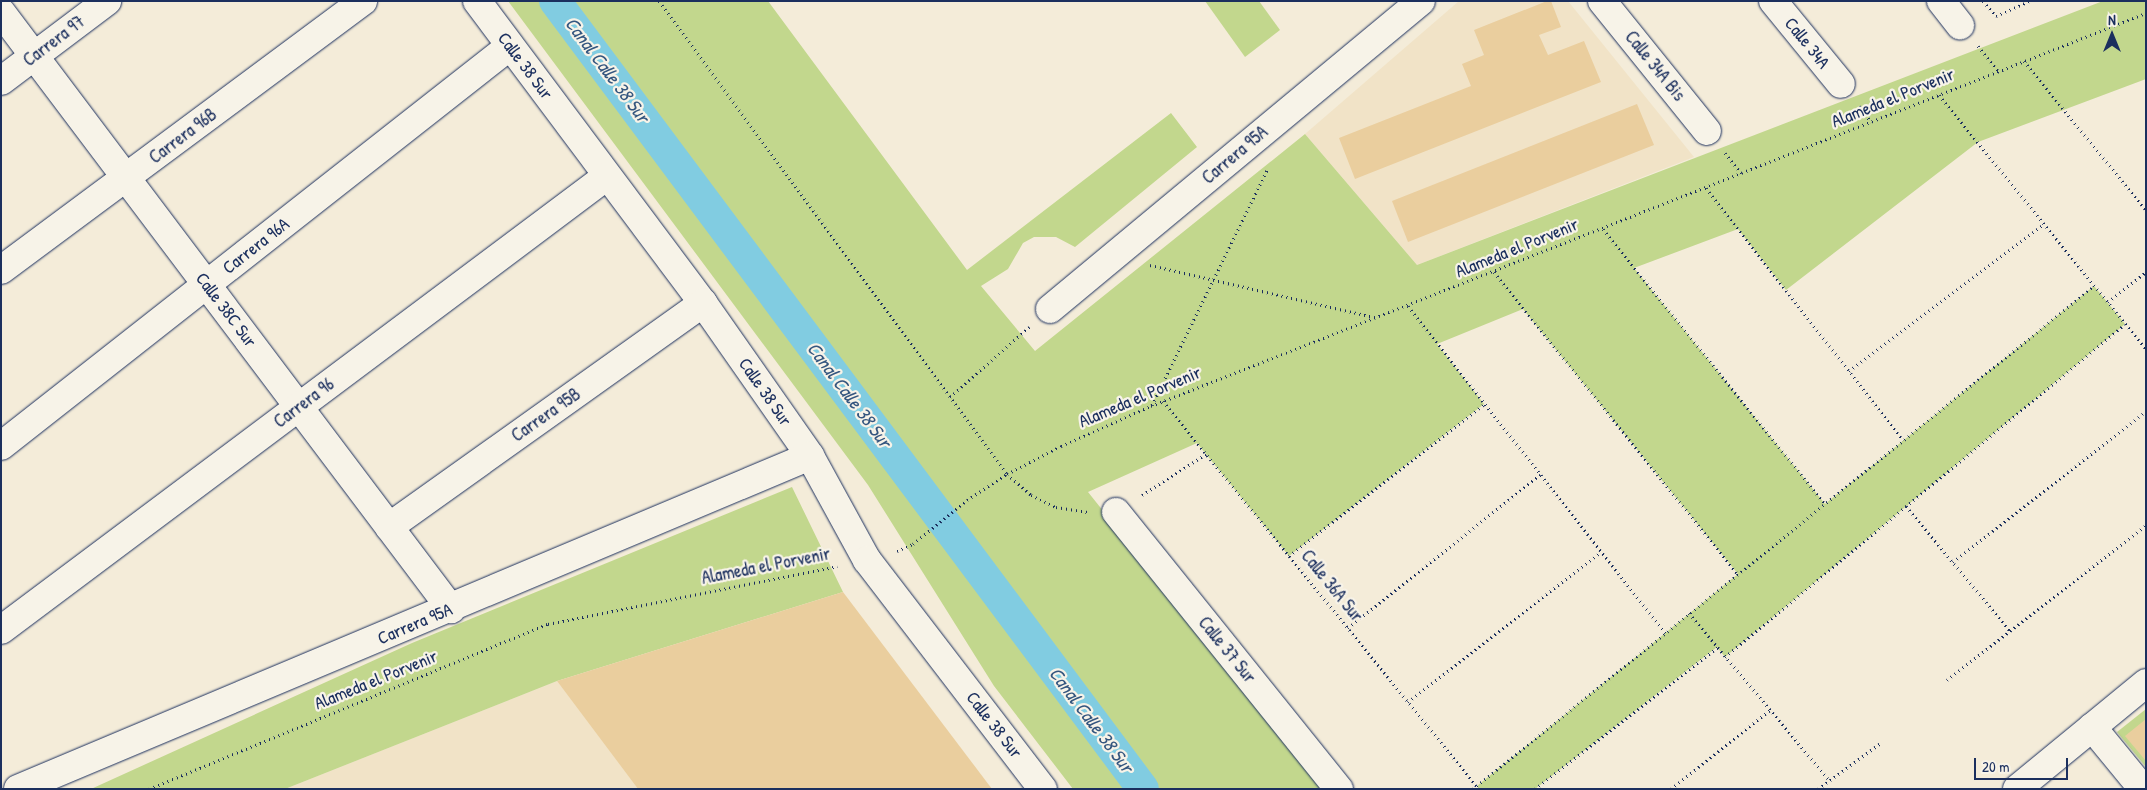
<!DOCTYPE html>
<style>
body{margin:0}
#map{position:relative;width:2147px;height:790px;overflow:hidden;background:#f4ecd9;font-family:"Patrick Hand",sans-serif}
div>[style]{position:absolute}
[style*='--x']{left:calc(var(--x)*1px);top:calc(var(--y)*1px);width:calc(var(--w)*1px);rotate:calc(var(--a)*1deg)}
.built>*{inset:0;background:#f1e3c7}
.green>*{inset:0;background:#c2d78d}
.canal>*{height:32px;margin:-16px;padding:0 16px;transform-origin:16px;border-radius:16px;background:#81cce1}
.building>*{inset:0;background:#eace9e}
.path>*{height:3px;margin-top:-1.5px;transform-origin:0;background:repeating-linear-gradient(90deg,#1b2f5e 0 1px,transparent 0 5px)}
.roads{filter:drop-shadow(0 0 1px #1b2f5e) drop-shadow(0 0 1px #1b2f5e)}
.minor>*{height:28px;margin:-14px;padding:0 14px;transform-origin:14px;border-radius:14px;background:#f7f3e8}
span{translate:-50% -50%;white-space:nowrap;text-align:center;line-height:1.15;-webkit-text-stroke:4.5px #f7f3e8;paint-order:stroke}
.street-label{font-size:18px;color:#1b2f5e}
.water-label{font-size:19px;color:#34567f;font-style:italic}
.frame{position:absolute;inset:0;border:2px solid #1b2f5e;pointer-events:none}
.north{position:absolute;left:2087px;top:10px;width:50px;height:50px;-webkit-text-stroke:4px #f7f3e8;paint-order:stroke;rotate:0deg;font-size:14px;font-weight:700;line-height:20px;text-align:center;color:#1b2f5e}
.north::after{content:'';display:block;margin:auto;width:18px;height:22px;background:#1b2f5e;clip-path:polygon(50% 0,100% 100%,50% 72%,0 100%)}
.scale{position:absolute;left:1974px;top:758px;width:94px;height:22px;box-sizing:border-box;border:2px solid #1b2f5e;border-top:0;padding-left:6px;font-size:15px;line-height:18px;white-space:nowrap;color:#1b2f5e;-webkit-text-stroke:4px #f7f3e8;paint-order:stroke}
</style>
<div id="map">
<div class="built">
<i style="clip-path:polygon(1459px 1px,1568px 1px,1694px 157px,1417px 265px,1305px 134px)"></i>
<i style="clip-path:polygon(557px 681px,638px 789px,285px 789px)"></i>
</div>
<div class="green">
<i style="clip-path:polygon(508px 1px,768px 1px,967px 270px,1171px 113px,1197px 147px,1075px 247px,1056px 237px,1034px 237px,1023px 243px,1008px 269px,981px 286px,1035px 351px,1305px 134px,1417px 265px,2103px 1px,2146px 1px,2146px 79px,1978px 142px,1786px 290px,1738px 229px,1634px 268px,1825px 504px,2094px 286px,2125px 324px,1725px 657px,1717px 647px,1535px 789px,1479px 789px,1477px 786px,1738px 574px,1523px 309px,1437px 344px,1484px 404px,1289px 556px,1197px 443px,1088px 492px,1325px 789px,1073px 789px,994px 686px,868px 485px)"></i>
<i style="clip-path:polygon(1205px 1px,1259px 1px,1280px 30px,1245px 57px)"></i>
<i style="clip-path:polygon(792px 487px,843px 592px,557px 681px,285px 789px,91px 789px,412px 643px)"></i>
<i style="clip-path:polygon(2146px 709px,2146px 767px,2117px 732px)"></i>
</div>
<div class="canal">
<i style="--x:555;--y:1;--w:983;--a:53.27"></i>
</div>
<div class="building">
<i style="clip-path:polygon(1547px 1px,1551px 1px,1561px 27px,1539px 35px,1548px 55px,1584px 41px,1601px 82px,1355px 179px,1339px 138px,1471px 86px,1462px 64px,1484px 55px,1474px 30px)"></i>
<i style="clip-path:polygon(1637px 104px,1654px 145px,1408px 242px,1392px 201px)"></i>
<i style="clip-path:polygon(843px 592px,992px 789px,638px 789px,557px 681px)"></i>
<i style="clip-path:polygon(2146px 719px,2146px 761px,2125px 736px)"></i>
</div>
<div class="path">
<i style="--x:659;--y:1;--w:587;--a:53.66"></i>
<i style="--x:1007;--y:474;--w:32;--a:41"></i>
<i style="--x:1031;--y:495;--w:28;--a:26"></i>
<i style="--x:1056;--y:507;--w:32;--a:9"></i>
<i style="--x:1983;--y:1;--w:20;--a:49"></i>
<i style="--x:1996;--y:16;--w:37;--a:-24"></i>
<i style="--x:1978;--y:46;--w:32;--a:51"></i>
<i style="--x:2024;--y:61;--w:193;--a:50.7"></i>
<i style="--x:1939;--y:95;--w:328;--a:50.8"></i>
<i style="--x:1859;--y:106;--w:20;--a:53"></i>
<i style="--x:1725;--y:153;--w:26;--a:51"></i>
<i style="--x:1706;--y:188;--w:320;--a:52"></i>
<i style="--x:1603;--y:229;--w:353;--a:51.1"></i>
<i style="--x:1150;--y:265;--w:233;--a:13.1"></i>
<i style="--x:1494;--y:272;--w:388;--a:51.1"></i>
<i style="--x:2108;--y:302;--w:48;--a:-38.3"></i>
<i style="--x:1408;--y:306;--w:416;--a:51.8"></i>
<i style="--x:1849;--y:371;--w:244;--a:-37"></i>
<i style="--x:950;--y:397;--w:106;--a:-41.5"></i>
<i style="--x:1163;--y:401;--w:500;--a:50.84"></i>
<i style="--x:1152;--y:405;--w:264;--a:-63.9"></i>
<i style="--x:1142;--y:495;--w:76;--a:-32.6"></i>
<i style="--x:1906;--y:506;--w:163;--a:50.2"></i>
<i style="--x:897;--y:551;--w:17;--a:-24"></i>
<i style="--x:913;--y:544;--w:70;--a:-39.2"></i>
<i style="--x:967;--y:500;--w:48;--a:-33"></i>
<i style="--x:1007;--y:474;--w:61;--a:-27.4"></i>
<i style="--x:1061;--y:446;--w:98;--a:-24"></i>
<i style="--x:1151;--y:406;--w:1070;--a:-21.55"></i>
<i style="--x:1289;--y:556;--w:247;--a:-37.9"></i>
<i style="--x:1953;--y:562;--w:245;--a:-38"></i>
<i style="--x:1689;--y:613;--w:218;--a:50"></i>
<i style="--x:1348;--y:628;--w:246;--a:-38.6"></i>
<i style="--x:1725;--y:657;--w:520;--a:-39.78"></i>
<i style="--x:1947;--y:680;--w:252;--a:-37.9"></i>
<i style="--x:1408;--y:702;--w:244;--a:-37.9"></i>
<i style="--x:149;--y:789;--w:432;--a:-22.5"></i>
<i style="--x:548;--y:624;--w:295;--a:-11.3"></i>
<i style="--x:1473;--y:789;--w:799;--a:-39.01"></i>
<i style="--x:1535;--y:789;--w:232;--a:-37.8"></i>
<i style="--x:1671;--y:789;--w:127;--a:-38.6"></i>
<i style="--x:1818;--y:789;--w:79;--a:-36.3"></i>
</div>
<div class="roads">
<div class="minor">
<i style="--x:477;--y:1;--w:377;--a:53.2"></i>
<i style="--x:703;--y:303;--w:187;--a:55"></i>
<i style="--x:810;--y:456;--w:119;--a:61.3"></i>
<i style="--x:867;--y:560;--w:289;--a:52.5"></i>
<i style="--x:1602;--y:1;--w:167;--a:51.1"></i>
<i style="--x:1773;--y:1;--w:107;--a:50.7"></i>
<i style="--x:1941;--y:1;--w:31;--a:52"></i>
<i style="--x:1;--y:12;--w:748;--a:52.99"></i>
<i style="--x:1;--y:81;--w:133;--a:-37"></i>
<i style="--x:1;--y:270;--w:451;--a:-36.6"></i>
<i style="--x:1050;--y:309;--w:482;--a:-39.7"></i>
<i style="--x:1;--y:446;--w:647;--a:-38.16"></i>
<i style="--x:1116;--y:512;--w:356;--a:51.2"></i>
<i style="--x:389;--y:527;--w:386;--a:-35.5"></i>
<i style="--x:1;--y:630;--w:757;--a:-36.84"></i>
<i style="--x:2092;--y:727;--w:80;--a:50.6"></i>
<i style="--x:18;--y:789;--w:859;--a:-22.8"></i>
<i style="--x:2017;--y:789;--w:167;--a:-39.4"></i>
</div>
</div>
<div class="street-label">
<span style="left:54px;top:41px;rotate:-37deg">Carrera 97</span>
<span style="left:1807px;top:43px;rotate:51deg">Calle 34A</span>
<span style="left:525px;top:66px;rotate:53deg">Calle 38 Sur</span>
<span style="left:1655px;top:66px;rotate:51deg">Calle 34A Bis</span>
<span style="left:1893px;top:98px;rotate:-22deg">Alameda el Porvenir</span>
<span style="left:183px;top:136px;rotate:-37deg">Carrera 96B</span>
<span style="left:1235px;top:155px;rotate:-40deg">Carrera 95A</span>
<span style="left:256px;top:246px;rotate:-38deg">Carrera 96A</span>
<span style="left:1517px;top:248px;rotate:-22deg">Alameda el Porvenir</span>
<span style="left:226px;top:310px;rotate:53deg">Calle 38C Sur</span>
<span style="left:765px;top:392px;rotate:55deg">Calle 38 Sur</span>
<span style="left:1140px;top:397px;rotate:-23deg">Alameda el Porvenir</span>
<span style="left:304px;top:403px;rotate:-37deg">Carrera 96</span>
<span style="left:546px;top:415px;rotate:-35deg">Carrera 95B</span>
<span style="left:766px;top:566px;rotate:-11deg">Alameda el Porvenir</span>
<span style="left:1332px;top:586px;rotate:51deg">Calle 36A Sur</span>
<span style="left:415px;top:624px;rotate:-23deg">Carrera 95A</span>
<span style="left:1227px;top:650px;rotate:51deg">Calle 37 Sur</span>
<span style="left:376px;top:680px;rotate:-22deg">Alameda el Porvenir</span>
<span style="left:994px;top:725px;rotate:52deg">Calle 38 Sur</span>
</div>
<div class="water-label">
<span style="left:607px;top:70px;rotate:53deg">Canal Calle 38 Sur</span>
<span style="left:849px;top:395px;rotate:53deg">Canal Calle 38 Sur</span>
<span style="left:1091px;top:720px;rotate:53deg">Canal Calle 38 Sur</span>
</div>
<div class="frame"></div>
<div class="north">N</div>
<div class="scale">20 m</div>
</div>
